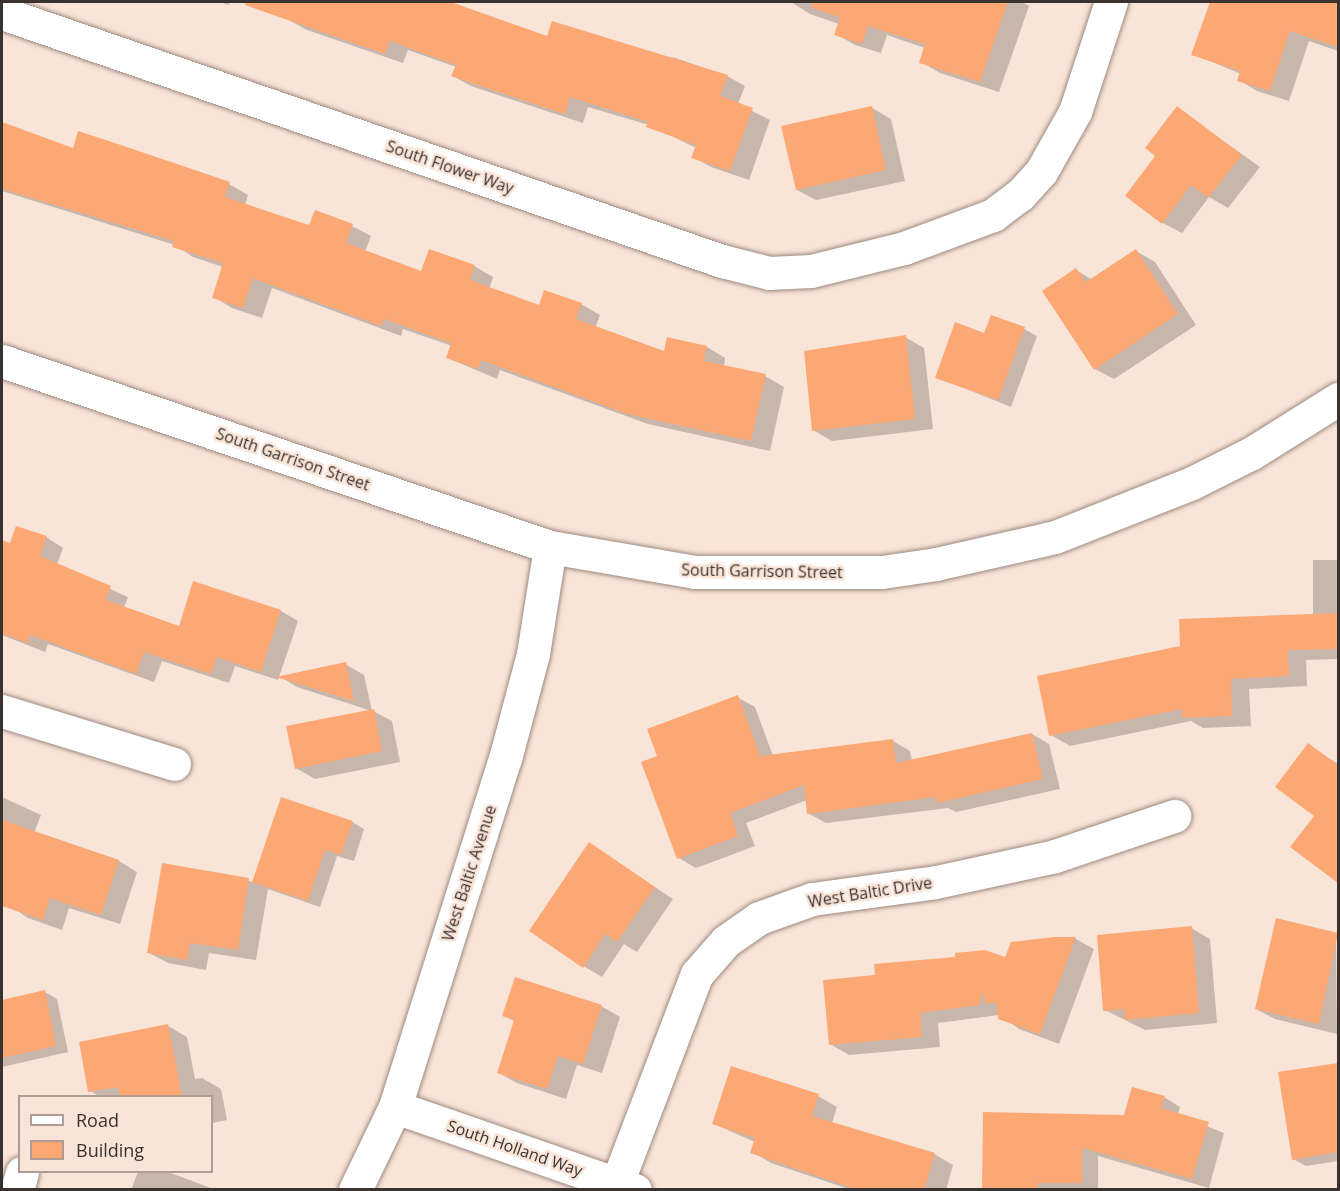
<!DOCTYPE html>
<style>
body{margin:0}
#map{position:relative;width:1340px;height:1191px;overflow:hidden;background:#f9e4d8;font-family:"Open Sans",sans-serif}
div>[style]{position:absolute}
[style*='--x']{left:calc(var(--x)*1px);top:calc(var(--y)*1px);width:calc(var(--w)*1px);rotate:calc(var(--a)*1deg)}
.shadow>*{inset:0;background:#0003}
.building>*{inset:0;background:#fca875}
.roads{filter:drop-shadow(0 0 2px #9d8a7f) drop-shadow(0 0 2px #9d8a7f)}
.minor>*{height:33px;margin:-16.5px;padding:0 16.5px;transform-origin:16.5px;border-radius:16.5px;background:#fff}
.tertiary>*{height:33px;margin:-16.5px;padding:0 16.5px;transform-origin:16.5px;border-radius:16.5px;background:#fff}
span{translate:-50% -50%;white-space:nowrap;text-align:center;line-height:1.15;-webkit-text-stroke:5px #f9e4d8;paint-order:stroke}
.street-label{font-size:16px;color:#3a322e}
.frame{position:absolute;inset:0;border:3px solid #3a322e;pointer-events:none}
.legend{position:absolute;left:18px;top:1095px;width:195px;height:78px;box-sizing:border-box;background:#f9e4d8;border:2px solid #ad9d94;margin:0;padding:8px 10px;list-style:none;font-size:18px;color:#3a322e}
.legend li{display:flex;align-items:center;gap:12px;height:30px}
.legend b{width:30px;border:2px solid #ad9d94}
</style>
<div id="map">
<div class="shadow">
<i style="clip-path:polygon(219px 2px,230px 2px,229px 5px)"></i>
<i style="clip-path:polygon(282px 2px,447px 2px,548px 38px,672px 60px,673px 57px,727px 76px,745px 86px,738px 104px,770px 120px,749px 180px,711px 167px,693px 157px,696px 148px,649px 125px,588px 107px,583px 123px,471px 86px,453px 76px,456px 67px,408px 50px,403px 63px,307px 30px,289px 20px,294px 6px)"></i>
<i style="clip-path:polygon(791px 2px,1022px 2px,1029px 6px,999px 92px,940px 73px,921px 62px,925px 48px,887px 35px,881px 53px,855px 45px,836px 34px,839px 24px,810px 14px)"></i>
<i style="clip-path:polygon(1211px 2px,1338px 2px,1338px 51px,1309px 41px,1289px 101px,1257px 91px,1239px 80px,1241px 74px,1193px 54px)"></i>
<i style="clip-path:polygon(872px 108px,891px 119px,905px 181px,816px 200px,797px 190px)"></i>
<i style="clip-path:polygon(1177px 108px,1260px 167px,1228px 208px,1209px 197px,1182px 233px,1163px 223px,1157px 156px)"></i>
<i style="clip-path:polygon(2px 124px,74px 150px,229px 184px,248px 195px,245px 205px,310px 227px,352px 226px,371px 236px,365px 252px,422px 273px,474px 266px,493px 277px,489px 289px,540px 307px,581px 304px,600px 315px,595px 328px,665px 353px,707px 347px,725px 358px,724px 367px,765px 376px,784px 387px,770px 451px,648px 424px,500px 370px,497px 379px,448px 358px,452px 346px,403px 329px,401px 336px,272px 288px,262px 318px,232px 308px,214px 297px,223px 267px,193px 257px,175px 245px,2px 191px)"></i>
<i style="clip-path:polygon(1136px 251px,1155px 262px,1196px 325px,1114px 379px,1095px 369px,1076px 270px,1093px 280px)"></i>
<i style="clip-path:polygon(1024px 329px,1037px 336px,1011px 407px,937px 377px,985px 335px)"></i>
<i style="clip-path:polygon(905px 337px,924px 348px,933px 429px,832px 441px,813px 430px,861px 342px)"></i>
<i style="clip-path:polygon(46px 537px,63px 548px,57px 565px,128px 597px,124px 608px,180px 628px,194px 583px,281px 611px,298px 621px,278px 680px,235px 666px,229px 683px,162px 661px,154px 682px,48px 644px,45px 652px,2px 635px,2px 542px,11px 545px)"></i>
<i style="clip-path:polygon(1313px 560px,1338px 560px,1338px 659px,1306px 660px,1307px 686px,1249px 689px,1251px 726px,1203px 728px,1191px 721px,1070px 746px,1051px 735px,1182px 648px,1313px 616px)"></i>
<i style="clip-path:polygon(345px 664px,364px 675px,372px 711px,297px 687px,281px 677px)"></i>
<i style="clip-path:polygon(737px 697px,755px 707px,773px 756px,893px 741px,910px 751px,912px 761px,1032px 734px,1049px 744px,1060px 789px,956px 812px,948px 808px,826px 823px,808px 813px,807px 800px,746px 823px,755px 846px,696px 868px,679px 858px,659px 757px)"></i>
<i style="clip-path:polygon(373px 711px,392px 721px,400px 762px,315px 779px,296px 768px)"></i>
<i style="clip-path:polygon(1308px 745px,1338px 764px,1338px 881px,1293px 847px,1316px 815px)"></i>
<i style="clip-path:polygon(2px 797px,41px 815px,34px 833px,119px 861px,137px 872px,120px 924px,69px 908px,62px 930px,28px 918px,2px 901px)"></i>
<i style="clip-path:polygon(352px 822px,364px 829px,354px 861px,337px 856px,320px 907px,268px 889px,256px 960px,209px 953px,206px 970px,168px 963px,149px 953px,163px 865px,254px 882px)"></i>
<i style="clip-path:polygon(590px 844px,673px 899px,637px 952px,624px 944px,602px 977px,583px 966px)"></i>
<i style="clip-path:polygon(1191px 928px,1210px 939px,1217px 1023px,1145px 1030px,1105px 1010px)"></i>
<i style="clip-path:polygon(1336px 934px,1337px 1034px,1275px 1019px,1256px 1009px)"></i>
<i style="clip-path:polygon(1076px 939px,1094px 949px,1059px 1044px,1019px 1029px,999px 1015px,938px 1023px,940px 1047px,849px 1055px,830px 1044px,1006px 959px,1012px 943px)"></i>
<i style="clip-path:polygon(45px 992px,57px 999px,68px 1052px,2px 1067px,2px 1002px)"></i>
<i style="clip-path:polygon(601px 1006px,620px 1017px,602px 1073px,577px 1065px,566px 1099px,517px 1083px,499px 1073px,515px 1022px,504px 1015px)"></i>
<i style="clip-path:polygon(168px 1026px,187px 1037px,195px 1079px,202px 1078px,221px 1089px,227px 1120px,212px 1123px,212px 1096px,99px 1096px,90px 1091px)"></i>
<i style="clip-path:polygon(1338px 1064px,1338px 1161px,1306px 1166px,1293px 1159px,1280px 1073px)"></i>
<i style="clip-path:polygon(818px 1096px,837px 1107px,832px 1123px,934px 1154px,953px 1165px,946px 1190px,852px 1190px,771px 1163px,752px 1152px,755px 1142px,714px 1124px)"></i>
<i style="clip-path:polygon(1164px 1097px,1180px 1107px,1178px 1115px,1224px 1133px,1209px 1188px,1098px 1156px,1098px 1190px,983px 1190px)"></i>
<i style="clip-path:polygon(138px 1172px,168px 1172px,216px 1190px,131px 1190px)"></i>
</div>
<div class="building">
<i style="clip-path:polygon(246px 2px,451px 2px,547px 36px,552px 21px,728px 75px,720px 96px,753px 108px,730px 171px,691px 158px,696px 145px,646px 127px,648px 122px,570px 97px,565px 114px,451px 76px,456px 65px,390px 41px,385px 54px,245px 5px)"></i>
<i style="clip-path:polygon(813px 2px,1008px 2px,980px 82px,919px 63px,925px 44px,868px 26px,862px 44px,834px 35px,840px 17px,812px 8px)"></i>
<i style="clip-path:polygon(1210px 2px,1338px 2px,1338px 47px,1290px 31px,1270px 91px,1237px 81px,1240px 71px,1191px 55px)"></i>
<i style="clip-path:polygon(872px 106px,886px 170px,796px 190px,781px 126px)"></i>
<i style="clip-path:polygon(1177px 106px,1242px 155px,1208px 198px,1191px 185px,1162px 224px,1125px 196px,1155px 156px,1145px 148px)"></i>
<i style="clip-path:polygon(2px 122px,73px 148px,78px 131px,118px 144px,230px 182px,225px 197px,309px 225px,315px 210px,353px 224px,346px 243px,421px 271px,429px 249px,475px 265px,470px 280px,539px 305px,544px 290px,582px 303px,576px 319px,664px 351px,667px 337px,707px 346px,704px 361px,766px 374px,751px 441px,627px 414px,481px 360px,478px 369px,446px 358px,451px 343px,384px 319px,381px 326px,253px 278px,243px 308px,212px 298px,223px 263px,172px 247px,174px 241px,2px 189px)"></i>
<i style="clip-path:polygon(1136px 249px,1178px 314px,1094px 370px,1042px 291px,1076px 268px,1086px 282px)"></i>
<i style="clip-path:polygon(991px 315px,1025px 327px,998px 400px,935px 378px,955px 322px,984px 333px)"></i>
<i style="clip-path:polygon(906px 335px,915px 419px,812px 431px,804px 351px)"></i>
<i style="clip-path:polygon(16px 526px,47px 536px,40px 556px,111px 586px,106px 600px,179px 626px,193px 581px,281px 610px,261px 672px,217px 657px,211px 674px,144px 652px,136px 674px,30px 635px,28px 643px,2px 634px,2px 540px,10px 543px)"></i>
<i style="clip-path:polygon(1338px 613px,1338px 649px,1288px 650px,1289px 676px,1231px 679px,1232px 716px,1182px 718px,1182px 709px,1049px 736px,1037px 676px,1180px 646px,1179px 619px)"></i>
<i style="clip-path:polygon(346px 662px,354px 701px,276px 677px)"></i>
<i style="clip-path:polygon(738px 695px,760px 756px,893px 739px,896px 763px,1032px 733px,1043px 779px,937px 803px,936px 797px,807px 814px,804px 785px,730px 813px,738px 836px,677px 859px,641px 762px,657px 756px,647px 729px)"></i>
<i style="clip-path:polygon(374px 709px,382px 751px,295px 769px,286px 726px)"></i>
<i style="clip-path:polygon(1308px 743px,1338px 765px,1338px 883px,1290px 847px,1314px 816px,1275px 787px)"></i>
<i style="clip-path:polygon(281px 797px,353px 821px,341px 855px,325px 850px,308px 901px,252px 882px)"></i>
<i style="clip-path:polygon(2px 820px,119px 860px,101px 915px,50px 898px,43px 920px,2px 906px)"></i>
<i style="clip-path:polygon(589px 842px,655px 887px,617px 942px,605px 934px,583px 968px,529px 931px)"></i>
<i style="clip-path:polygon(162px 863px,249px 878px,238px 950px,190px 943px,187px 960px,147px 953px)"></i>
<i style="clip-path:polygon(1276px 918px,1338px 933px,1319px 1024px,1255px 1009px)"></i>
<i style="clip-path:polygon(1192px 926px,1199px 1013px,1125px 1020px,1124px 1009px,1103px 1011px,1097px 935px)"></i>
<i style="clip-path:polygon(1054px 937px,1076px 937px,1040px 1034px,998px 1019px,996px 1002px,985px 1004px,983px 992px,979px 1005px,920px 1013px,922px 1037px,829px 1045px,823px 980px,875px 975px,874px 964px,955px 957px,955px 953px,985px 950px,1005px 957px,1011px 942px)"></i>
<i style="clip-path:polygon(515px 977px,602px 1005px,583px 1064px,558px 1056px,547px 1089px,497px 1073px,514px 1020px,502px 1016px)"></i>
<i style="clip-path:polygon(45px 990px,56px 1046px,2px 1058px,2px 1000px)"></i>
<i style="clip-path:polygon(168px 1024px,182px 1096px,120px 1096px,118px 1087px,88px 1092px,79px 1042px)"></i>
<i style="clip-path:polygon(1338px 1063px,1338px 1152px,1292px 1160px,1278px 1072px)"></i>
<i style="clip-path:polygon(731px 1066px,819px 1094px,812px 1116px,935px 1153px,924px 1190px,858px 1190px,750px 1153px,755px 1138px,712px 1124px)"></i>
<i style="clip-path:polygon(1132px 1087px,1165px 1096px,1161px 1108px,1209px 1122px,1192px 1179px,1082px 1148px,1082px 1183px,1038px 1183px,1037px 1190px,982px 1190px,983px 1112px,1124px 1115px)"></i>
</div>
<div class="roads">
<div class="minor">
<i style="--x:2;--y:13;--w:762;--a:19.01"></i>
<i style="--x:722;--y:261;--w:49;--a:14.3"></i>
<i style="--x:769;--y:273;--w:42;--a:-2.7"></i>
<i style="--x:811;--y:271;--w:96;--a:-13.9"></i>
<i style="--x:904;--y:248;--w:95;--a:-20.3"></i>
<i style="--x:993;--y:215;--w:34;--a:-37"></i>
<i style="--x:1020;--y:195;--w:31;--a:-48"></i>
<i style="--x:1041;--y:172;--w:69;--a:-60.5"></i>
<i style="--x:1075;--y:112;--w:116;--a:-71.9"></i>
<i style="--x:2;--y:711;--w:180;--a:17.1"></i>
<i style="--x:395;--y:1107;--w:254;--a:19.1"></i>
<i style="--x:617;--y:1183;--w:224;--a:-69.1"></i>
<i style="--x:697;--y:974;--w:44;--a:-48.7"></i>
<i style="--x:726;--y:941;--w:40;--a:-34.9"></i>
<i style="--x:759;--y:918;--w:56;--a:-19.7"></i>
<i style="--x:812;--y:899;--w:125;--a:-7.8"></i>
<i style="--x:936;--y:882;--w:122;--a:-12.3"></i>
<i style="--x:1055;--y:856;--w:126;--a:-18.6"></i>
<i style="--x:17;--y:1190;--w:18;--a:-74"></i>
<i style="--x:355;--y:1190;--w:92;--a:-64.3"></i>
<i style="--x:395;--y:1107;--w:365;--a:-72.5"></i>
<i style="--x:505;--y:759;--w:109;--a:-75.1"></i>
<i style="--x:533;--y:654;--w:108;--a:-81"></i>
</div>
<div class="tertiary">
<i style="--x:2;--y:361;--w:579;--a:18.75"></i>
<i style="--x:550;--y:547;--w:146;--a:9.8"></i>
<i style="--x:694;--y:572;--w:188;--a:0"></i>
<i style="--x:882;--y:572;--w:55;--a:-8.4"></i>
<i style="--x:936;--y:564;--w:122;--a:-12.8"></i>
<i style="--x:1055;--y:537;--w:147;--a:-21.5"></i>
<i style="--x:1192;--y:483;--w:67;--a:-26.6"></i>
<i style="--x:1252;--y:453;--w:102;--a:-32.1"></i>
</div>
</div>
<div class="street-label">
<span style="left:450px;top:167px;rotate:19deg">South Flower Way</span>
<span style="left:293px;top:459px;rotate:19deg">South Garrison Street</span>
<span style="left:762px;top:571px;rotate:1deg">South Garrison Street</span>
<span style="left:469px;top:873px;rotate:-72deg">West Baltic Avenue</span>
<span style="left:870px;top:892px;rotate:-9deg">West Baltic Drive</span>
<span style="left:515px;top:1148px;rotate:19deg">South Holland Way</span>
</div>
<div class="frame"></div>
<ul class="legend">
<li><b style="height:8px;background:#fff"></b>Road</li>
<li><b style="height:16px;background:#fca875"></b>Building</li>
</ul>
</div>
